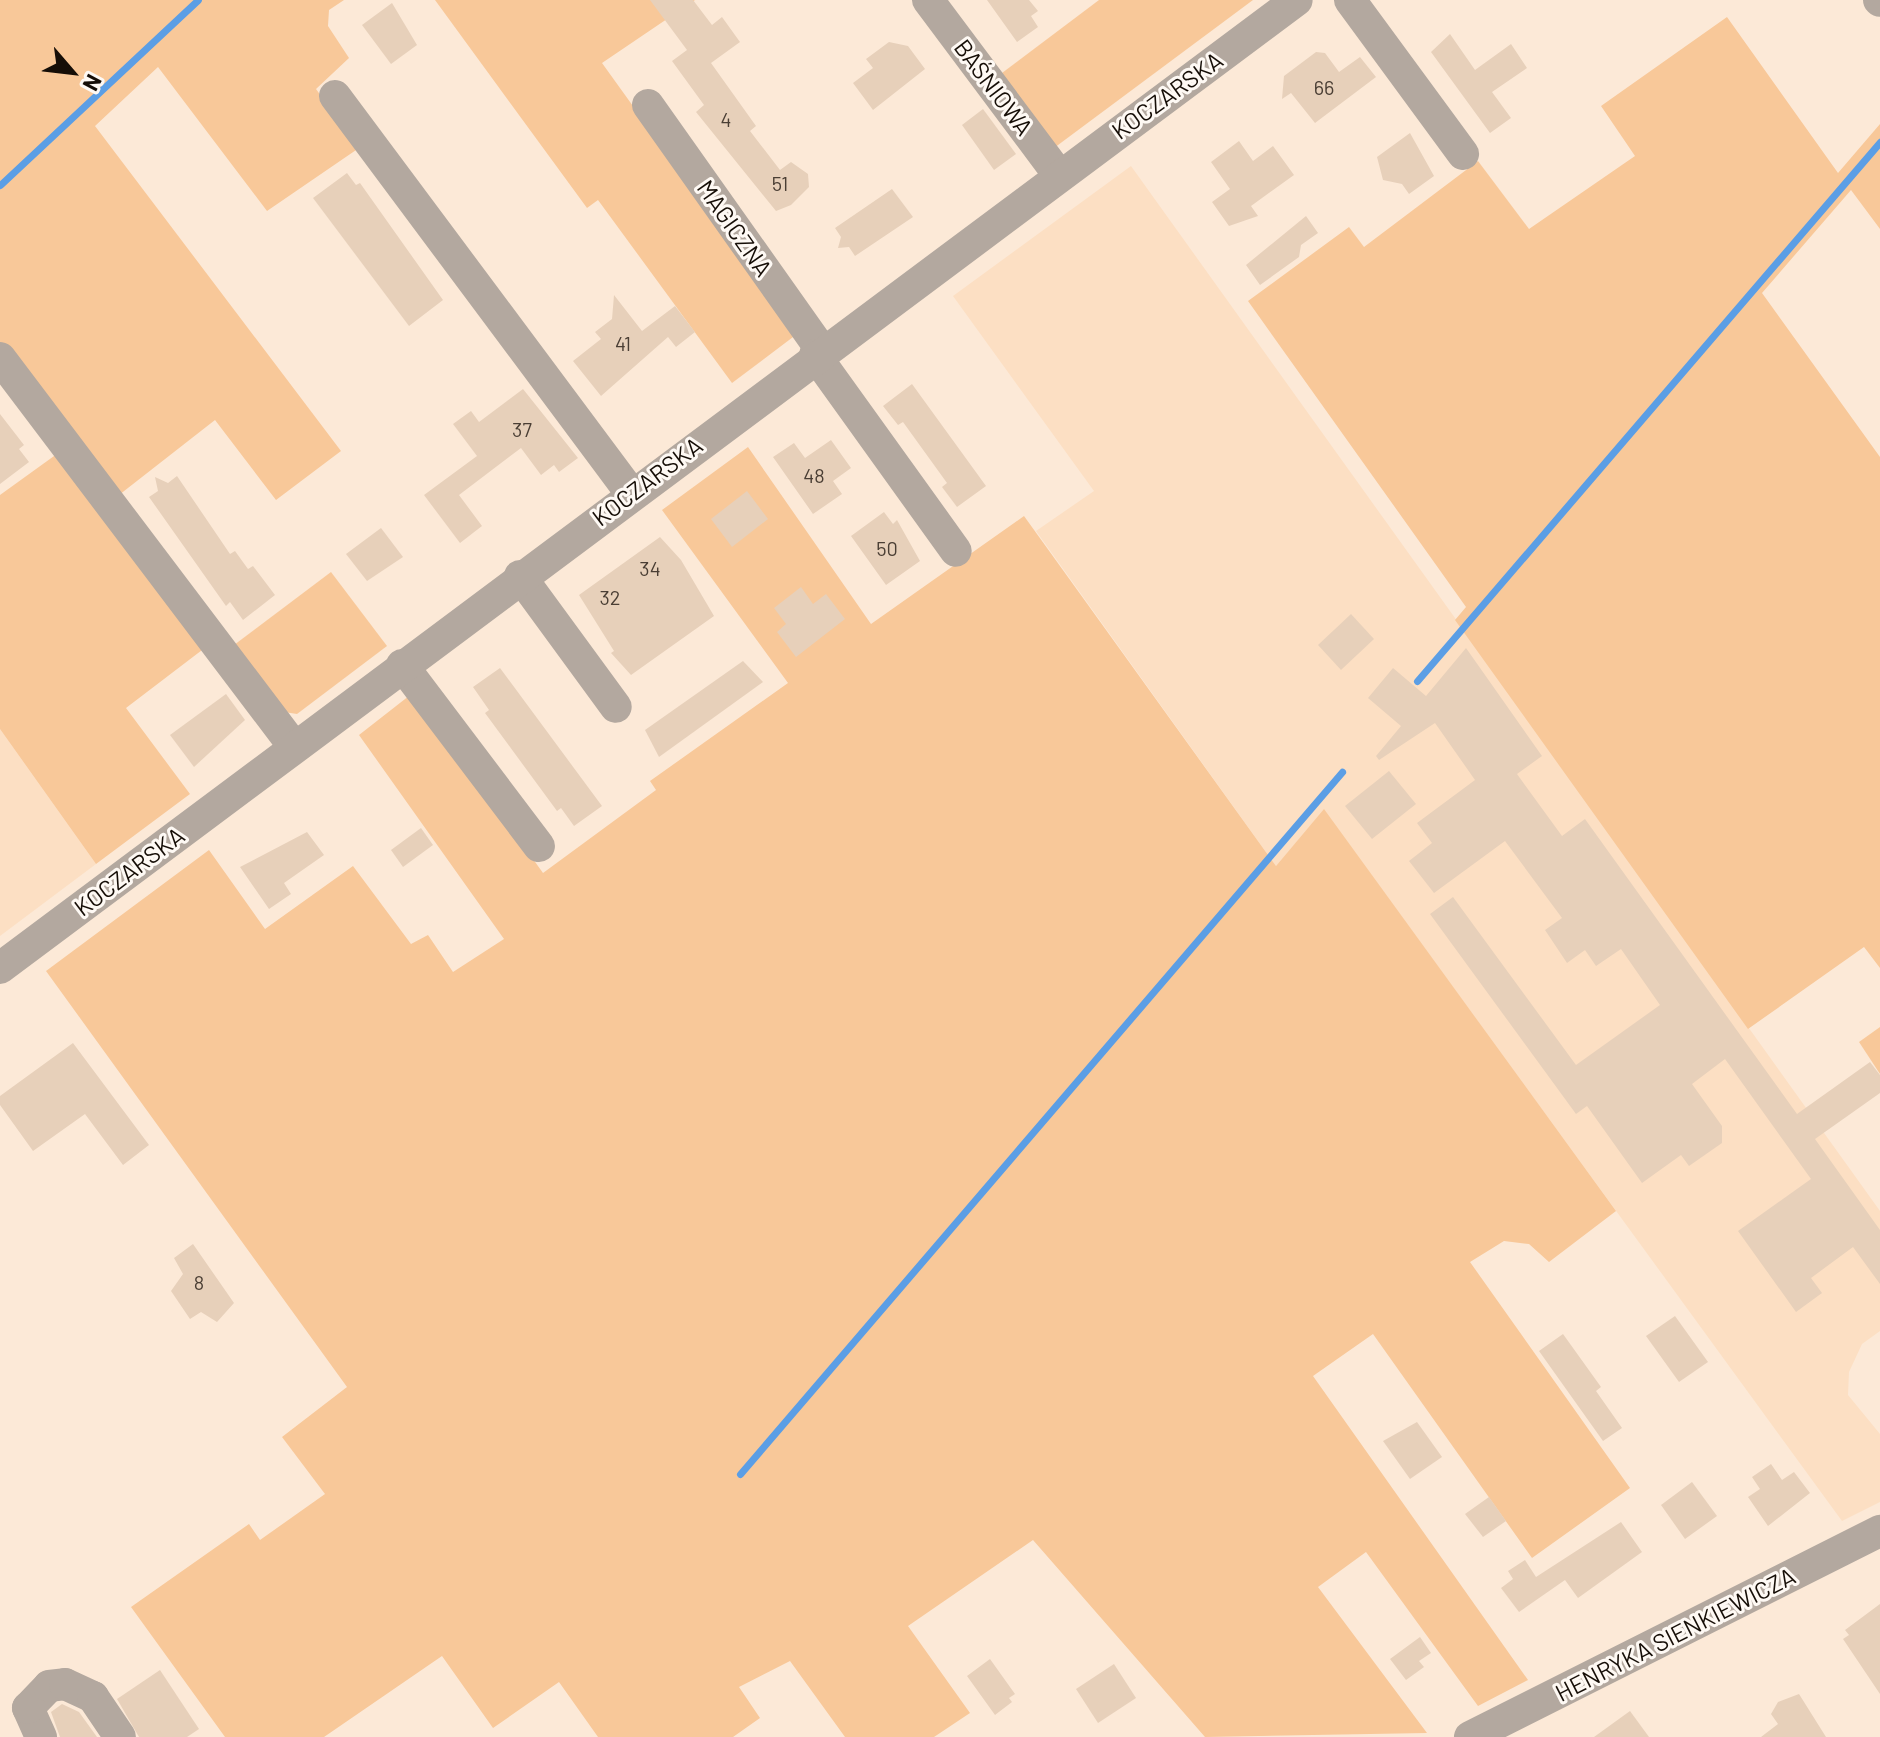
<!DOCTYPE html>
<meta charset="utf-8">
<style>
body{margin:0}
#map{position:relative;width:1880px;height:1737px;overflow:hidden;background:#fce9d7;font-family:Barlow,sans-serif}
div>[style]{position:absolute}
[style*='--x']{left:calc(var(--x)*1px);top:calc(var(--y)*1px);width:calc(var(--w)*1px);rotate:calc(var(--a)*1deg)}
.built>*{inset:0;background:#fcdfc3}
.green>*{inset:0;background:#f8c899}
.stream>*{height:7px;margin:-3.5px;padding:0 3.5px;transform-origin:3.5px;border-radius:3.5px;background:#5b9ee5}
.building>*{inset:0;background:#e7d0ba}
.minor>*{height:32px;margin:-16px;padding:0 16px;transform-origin:16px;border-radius:16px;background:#b3a89f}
span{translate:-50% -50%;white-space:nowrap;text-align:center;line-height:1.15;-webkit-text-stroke:6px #fef9f4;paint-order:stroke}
.number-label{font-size:20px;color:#4a3e34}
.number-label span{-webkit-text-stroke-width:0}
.street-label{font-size:24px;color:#160e07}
.north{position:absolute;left:32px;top:32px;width:80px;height:80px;-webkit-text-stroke:6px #fef9f4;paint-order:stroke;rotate:118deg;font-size:22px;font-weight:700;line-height:32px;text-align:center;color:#160e07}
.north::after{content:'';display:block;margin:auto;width:28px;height:36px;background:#160e07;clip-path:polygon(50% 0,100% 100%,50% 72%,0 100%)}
</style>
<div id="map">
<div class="built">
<i style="clip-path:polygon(1131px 166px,1880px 1211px,1880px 1331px,1862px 1344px,1849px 1372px,1848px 1395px,1880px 1434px,1880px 1502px,1842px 1521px,1324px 810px,1276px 866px,1036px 531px,1094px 491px,953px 296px)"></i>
<i style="clip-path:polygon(0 729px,96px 864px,0 936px)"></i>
</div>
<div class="green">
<i style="clip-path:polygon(0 0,344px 0,329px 10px,328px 26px,349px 58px,316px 89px,359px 148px,267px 211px,158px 67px,95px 126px,341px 451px,276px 500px,215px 420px,119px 495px,0 349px)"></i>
<i style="clip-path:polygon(435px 0,695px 0,602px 63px,797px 334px,732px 383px,598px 200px,587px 208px)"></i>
<i style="clip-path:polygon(1099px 0,1253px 0,1054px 148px,998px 76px)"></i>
<i style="clip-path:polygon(1727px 17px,1838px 173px,1880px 124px,1880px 229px,1851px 190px,1762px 293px,1880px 457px,1880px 968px,1864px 947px,1748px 1029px,1455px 620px,1466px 607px,1248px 301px,1349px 227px,1364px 247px,1478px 161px,1529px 229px,1635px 156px,1601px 106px)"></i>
<i style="clip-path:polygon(748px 447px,871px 624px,1024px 516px,1276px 866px,1324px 809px,1616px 1211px,1549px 1262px,1529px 1244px,1504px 1241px,1470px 1262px,1630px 1488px,1532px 1558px,1373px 1334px,1313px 1376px,1528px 1680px,1478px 1706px,1366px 1552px,1318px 1587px,1427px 1733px,1205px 1737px,1033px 1540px,908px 1626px,970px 1713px,934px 1737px,845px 1737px,790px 1661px,739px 1687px,760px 1718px,733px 1737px,598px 1737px,559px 1682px,493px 1728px,442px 1656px,324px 1737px,225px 1737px,131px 1607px,249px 1524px,260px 1540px,325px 1494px,282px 1437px,347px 1387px,46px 971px,209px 850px,265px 929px,353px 866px,411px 944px,428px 935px,453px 972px,504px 939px,359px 735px,414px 692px,543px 873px,656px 790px,650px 781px,788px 683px,662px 510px)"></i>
<i style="clip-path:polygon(61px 451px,206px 647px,126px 708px,190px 794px,96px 864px,0 729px,0 495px)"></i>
<i style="clip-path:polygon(331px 572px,387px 646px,297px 714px,278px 711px,230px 648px)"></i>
<i style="clip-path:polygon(1880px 1027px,1880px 1074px,1859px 1042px)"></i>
</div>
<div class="stream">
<i style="--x:0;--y:185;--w:271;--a:-43.1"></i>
<i style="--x:1417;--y:681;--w:711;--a:-49.34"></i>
<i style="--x:740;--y:1474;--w:925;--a:-49.39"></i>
</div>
<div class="building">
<i style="clip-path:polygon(650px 0,693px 0,712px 25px,722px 17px,740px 42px,711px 63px,756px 126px,750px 131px,780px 170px,791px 162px,808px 174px,809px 187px,791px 205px,776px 211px,696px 112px,704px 105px,672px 61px,687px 50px)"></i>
<i style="clip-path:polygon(987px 0,1029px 0,1038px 11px,1031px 16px,1038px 27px,1017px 42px)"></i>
<i style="clip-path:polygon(392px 3px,417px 45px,391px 64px,362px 25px)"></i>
<i style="clip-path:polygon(1450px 34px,1475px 70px,1511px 44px,1527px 68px,1492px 92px,1511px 118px,1490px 133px,1431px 52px)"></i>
<i style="clip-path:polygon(889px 42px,908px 46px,925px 69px,873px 110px,853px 83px,873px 68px,866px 59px)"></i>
<i style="clip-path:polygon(1316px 52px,1325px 53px,1339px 72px,1360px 57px,1376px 77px,1315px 123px,1291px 93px,1282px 99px,1284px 76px)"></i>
<i style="clip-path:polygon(983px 109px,1016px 154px,994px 170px,962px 125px)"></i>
<i style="clip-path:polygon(1410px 133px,1434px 176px,1409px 194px,1402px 184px,1383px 180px,1377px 157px)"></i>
<i style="clip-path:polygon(1239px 141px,1253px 161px,1273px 146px,1294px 175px,1251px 206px,1258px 216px,1229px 226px,1212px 202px,1230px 189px,1211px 162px)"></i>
<i style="clip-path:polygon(347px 173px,356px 185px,360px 183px,443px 300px,409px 326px,313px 198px)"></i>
<i style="clip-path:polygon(892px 189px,913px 217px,855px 256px,849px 247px,838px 248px,841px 237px,835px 228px)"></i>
<i style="clip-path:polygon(1306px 216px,1318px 233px,1301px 245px,1299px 257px,1260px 285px,1246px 265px)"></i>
<i style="clip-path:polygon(614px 295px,642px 331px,675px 306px,695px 332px,676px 347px,668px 337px,601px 396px,573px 361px,601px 339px,595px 332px,612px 319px)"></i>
<i style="clip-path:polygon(912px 384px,986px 486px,957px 507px,942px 487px,947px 483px,903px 422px,898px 425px,883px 406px)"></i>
<i style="clip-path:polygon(523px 389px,578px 458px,559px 472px,554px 465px,541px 475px,521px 448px,459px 495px,482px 526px,460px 543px,424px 495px,477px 456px,453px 424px,471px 411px,479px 422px)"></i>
<i style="clip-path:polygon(0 414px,24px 445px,19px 449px,29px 462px,0 484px)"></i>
<i style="clip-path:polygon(831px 440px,851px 468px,833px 481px,842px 494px,813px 514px,773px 457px,794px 443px,805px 458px)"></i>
<i style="clip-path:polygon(177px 476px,230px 554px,235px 551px,248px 569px,253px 566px,275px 595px,243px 620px,230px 602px,226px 606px,149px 497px,158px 491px,155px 477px,168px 483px)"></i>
<i style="clip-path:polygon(747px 491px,768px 519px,732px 547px,711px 519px)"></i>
<i style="clip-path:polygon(884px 512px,893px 524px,897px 520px,920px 561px,886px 585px,851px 536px)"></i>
<i style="clip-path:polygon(381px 528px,403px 557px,367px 581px,346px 554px)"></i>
<i style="clip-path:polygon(660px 537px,681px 560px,714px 616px,631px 675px,611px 653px,614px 651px,579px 595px)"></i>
<i style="clip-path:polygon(801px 587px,813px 604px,826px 594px,845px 619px,796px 657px,777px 632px,786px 624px,774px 608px)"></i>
<i style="clip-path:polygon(1351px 614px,1374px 639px,1341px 670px,1318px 645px)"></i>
<i style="clip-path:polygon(1466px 648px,1542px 756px,1517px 774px,1562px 836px,1585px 819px,1797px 1114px,1870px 1062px,1880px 1075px,1880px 1093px,1815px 1139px,1880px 1230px,1880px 1284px,1853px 1247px,1811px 1278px,1822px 1293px,1796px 1312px,1738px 1231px,1811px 1179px,1725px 1059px,1692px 1084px,1722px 1126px,1722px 1143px,1689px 1166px,1681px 1155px,1642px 1183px,1587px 1106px,1576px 1114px,1430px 914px,1453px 897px,1576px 1065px,1660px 1005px,1621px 949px,1596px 966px,1585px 950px,1567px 963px,1545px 930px,1562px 918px,1505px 841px,1434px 893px,1409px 861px,1432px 843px,1417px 823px,1475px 780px,1435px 723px,1379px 760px,1376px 756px,1401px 726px,1368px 698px,1393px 668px,1426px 696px)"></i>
<i style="clip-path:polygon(743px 661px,763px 682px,659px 757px,645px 730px)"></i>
<i style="clip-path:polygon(500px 668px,602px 806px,574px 826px,561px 808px,557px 811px,485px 713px,489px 710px,473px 687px)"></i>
<i style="clip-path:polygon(226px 694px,245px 720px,194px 767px,170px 735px)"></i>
<i style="clip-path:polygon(1389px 771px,1416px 804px,1372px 839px,1345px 806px)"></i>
<i style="clip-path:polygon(421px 828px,433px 845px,403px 867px,391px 850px)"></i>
<i style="clip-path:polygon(307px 832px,324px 855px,284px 883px,291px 894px,269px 909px,240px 867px)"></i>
<i style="clip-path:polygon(73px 1043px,149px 1145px,123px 1165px,85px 1114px,33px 1151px,0 1105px,0 1096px)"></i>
<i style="clip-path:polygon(193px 1244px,234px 1303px,217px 1322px,201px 1312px,190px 1319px,171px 1291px,183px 1274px,174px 1258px)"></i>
<i style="clip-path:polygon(1675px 1316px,1708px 1362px,1679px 1382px,1646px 1336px)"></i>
<i style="clip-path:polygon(1563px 1334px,1601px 1387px,1596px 1391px,1622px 1428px,1603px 1441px,1539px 1351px)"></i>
<i style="clip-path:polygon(1417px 1422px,1442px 1457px,1410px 1479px,1383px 1441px)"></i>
<i style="clip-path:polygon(1771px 1464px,1782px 1480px,1794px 1472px,1810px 1493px,1768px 1526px,1748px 1497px,1760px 1489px,1752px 1477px)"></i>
<i style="clip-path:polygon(1692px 1482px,1717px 1516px,1685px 1539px,1661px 1505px)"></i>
<i style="clip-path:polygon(1489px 1497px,1506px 1521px,1483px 1537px,1465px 1514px)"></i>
<i style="clip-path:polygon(1621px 1522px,1642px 1552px,1578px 1598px,1565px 1580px,1519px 1612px,1501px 1588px,1513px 1579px,1508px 1571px,1525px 1560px,1536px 1577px)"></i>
<i style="clip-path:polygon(1880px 1604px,1880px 1694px,1843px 1639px,1849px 1635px,1845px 1630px)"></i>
<i style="clip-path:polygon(1420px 1637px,1431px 1653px,1419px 1661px,1424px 1667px,1406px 1680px,1390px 1659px)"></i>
<i style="clip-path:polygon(990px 1659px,1015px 1694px,1009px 1698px,1012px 1702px,995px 1715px,967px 1676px)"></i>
<i style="clip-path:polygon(1114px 1664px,1136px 1698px,1098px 1723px,1076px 1689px)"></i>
<i style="clip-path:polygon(160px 1670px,199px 1729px,187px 1737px,139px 1737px,117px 1699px)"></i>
<i style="clip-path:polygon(1799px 1694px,1826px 1737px,1761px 1737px,1778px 1724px,1771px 1714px,1778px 1702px)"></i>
<i style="clip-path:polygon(62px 1704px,79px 1712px,97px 1737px,60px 1737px,51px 1712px)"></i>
<i style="clip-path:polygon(1630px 1711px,1649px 1737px,1594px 1737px)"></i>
</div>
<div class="minor">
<i style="--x:928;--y:0;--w:219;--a:53.2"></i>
<i style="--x:1350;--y:0;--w:191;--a:53.7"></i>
<i style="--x:1879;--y:0;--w:1;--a:45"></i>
<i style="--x:335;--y:96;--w:495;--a:53.3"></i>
<i style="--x:648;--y:105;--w:301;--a:54.7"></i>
<i style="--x:815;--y:355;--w:241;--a:54.3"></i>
<i style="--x:0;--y:358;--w:488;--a:52.9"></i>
<i style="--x:520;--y:576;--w:162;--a:53.8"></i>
<i style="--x:402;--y:665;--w:227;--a:52.9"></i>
<i style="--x:0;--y:968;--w:1618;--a:-36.74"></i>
<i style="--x:41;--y:1737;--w:32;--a:-114"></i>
<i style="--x:28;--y:1708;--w:30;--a:-46"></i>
<i style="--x:49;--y:1686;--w:16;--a:-7"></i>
<i style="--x:65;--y:1684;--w:31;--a:25"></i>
<i style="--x:93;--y:1697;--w:48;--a:56"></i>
<i style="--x:1470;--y:1737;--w:459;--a:-26.7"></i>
</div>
<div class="number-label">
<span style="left:1324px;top:87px">66</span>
<span style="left:726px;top:119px">4</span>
<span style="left:780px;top:183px">51</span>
<span style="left:623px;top:343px">41</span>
<span style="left:522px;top:429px">37</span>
<span style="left:814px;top:475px">48</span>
<span style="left:887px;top:548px">50</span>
<span style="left:650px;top:568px">34</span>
<span style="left:610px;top:597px">32</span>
<span style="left:199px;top:1282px">8</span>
</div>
<div class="street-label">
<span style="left:994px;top:87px;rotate:53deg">BAŚNIOWA</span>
<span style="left:1167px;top:95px;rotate:-36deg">KOCZARSKA</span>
<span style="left:735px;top:228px;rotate:55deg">MAGICZNA</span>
<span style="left:647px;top:481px;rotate:-37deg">KOCZARSKA</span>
<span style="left:129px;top:871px;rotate:-37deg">KOCZARSKA</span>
<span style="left:1675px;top:1634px;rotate:-27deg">HENRYKA SIENKIEWICZA</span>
</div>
<div class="north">N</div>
</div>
